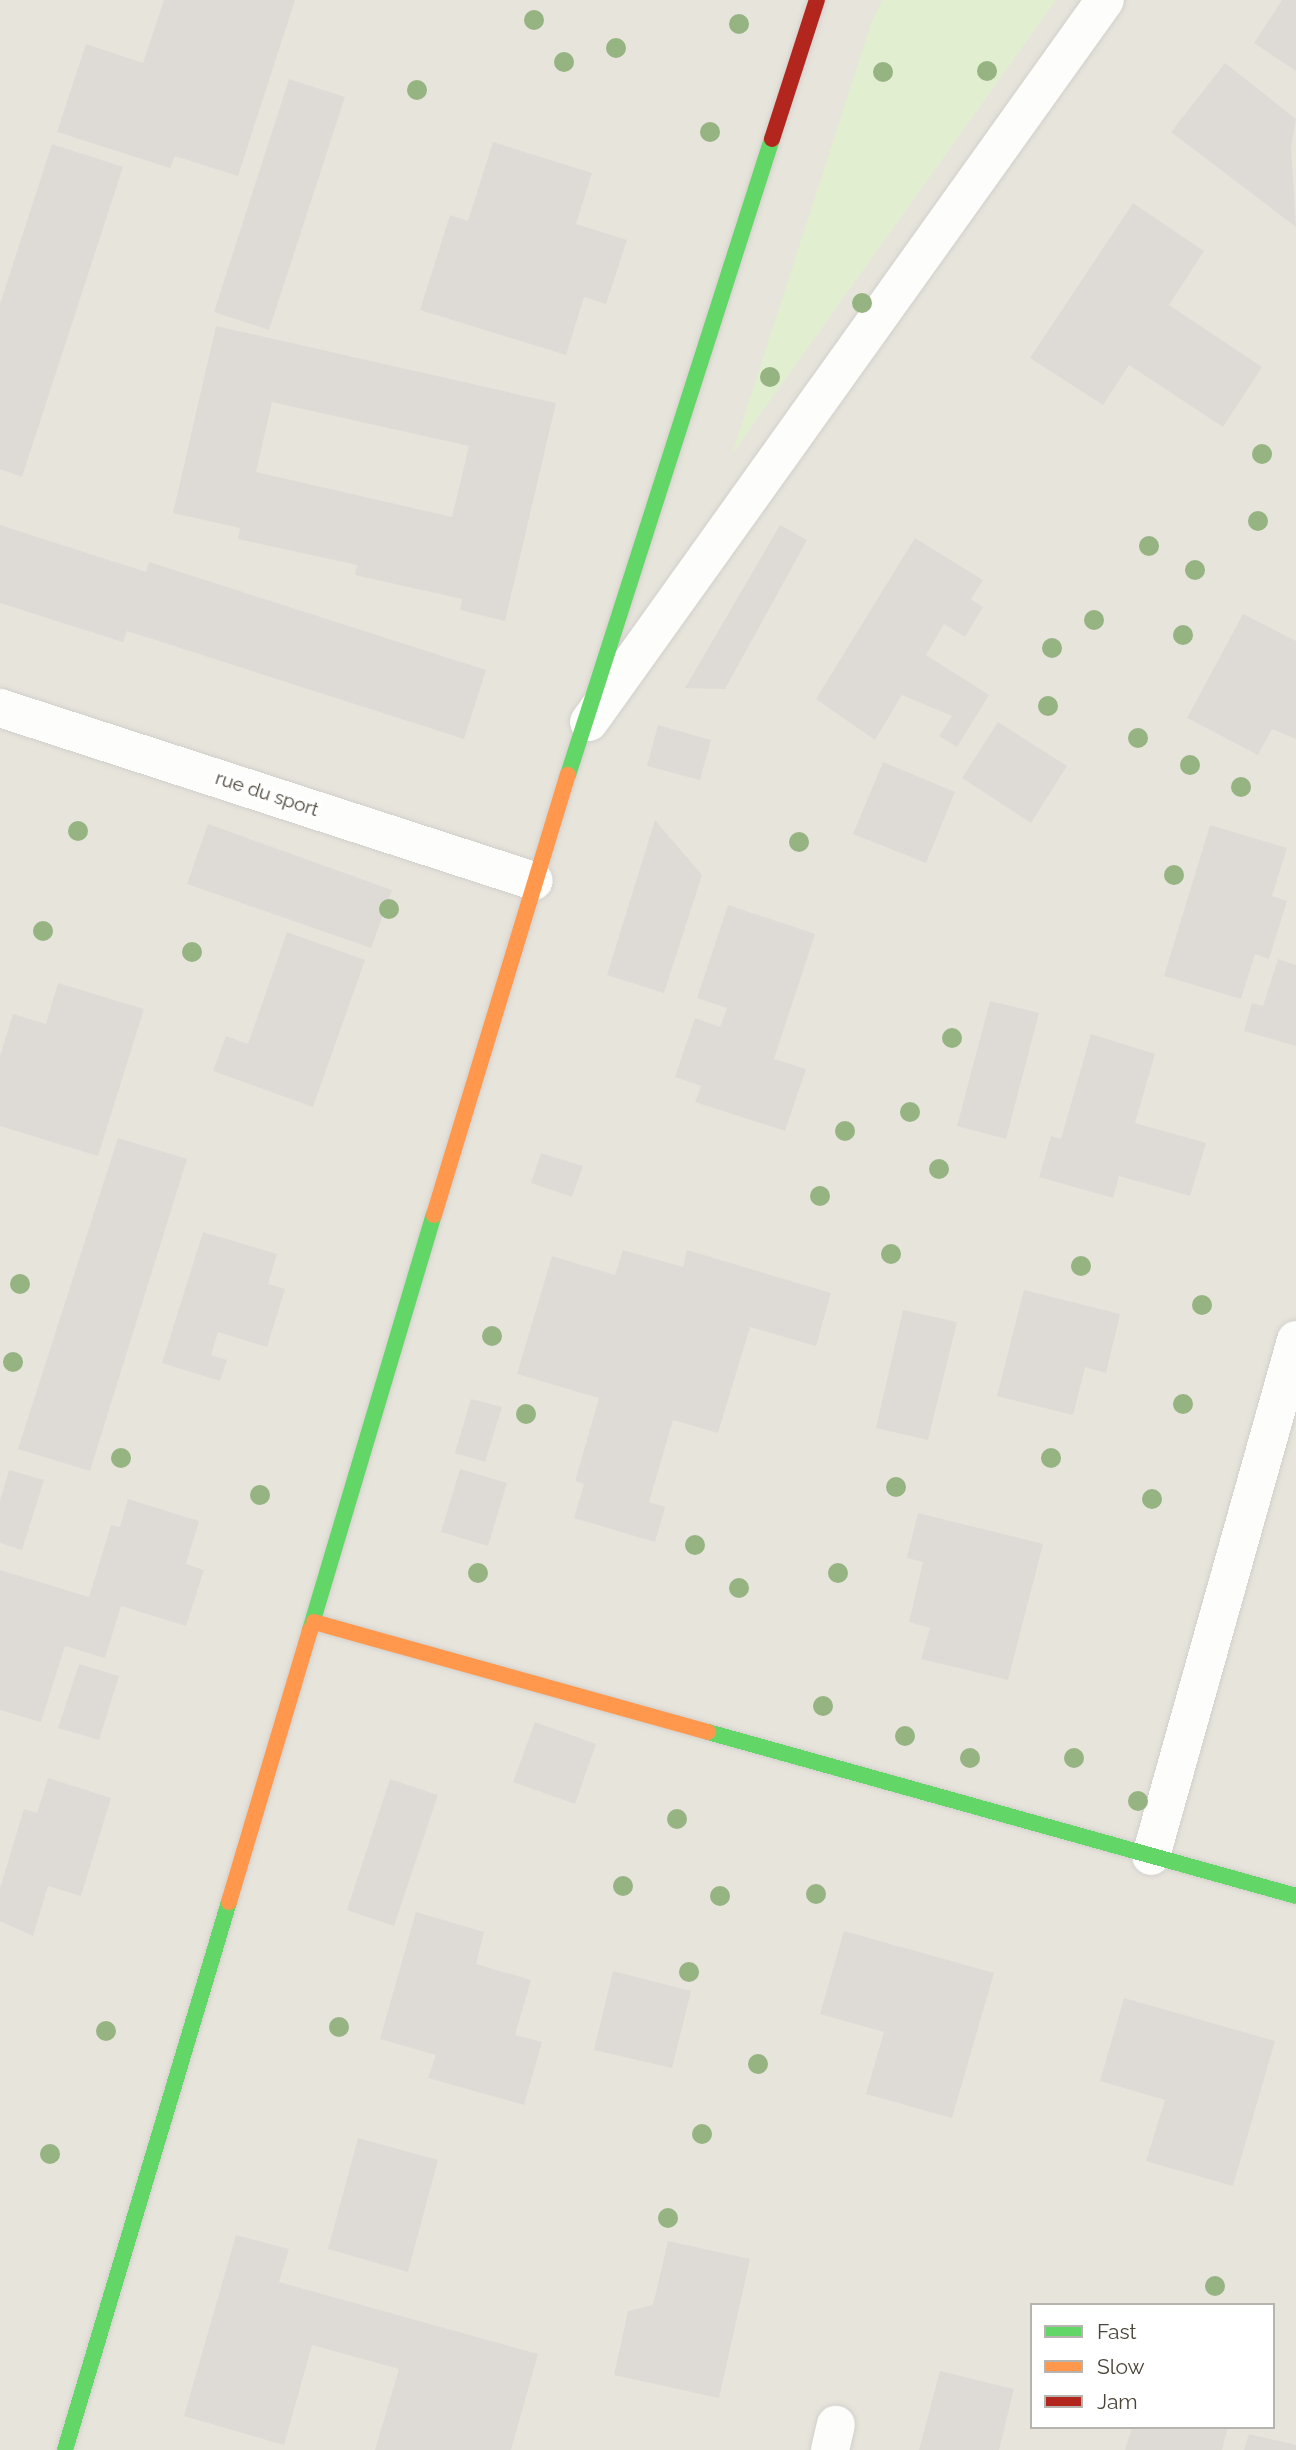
<!DOCTYPE html>
<style>
body{margin:0}
#map{position:relative;width:1296px;height:2450px;overflow:hidden;background:#f4f2ee;font-family:Raleway,sans-serif}
div>[style]{position:absolute}
[style*='--x']{left:calc(var(--x)*1px);top:calc(var(--y)*1px);width:calc(var(--w)*1px);rotate:calc(var(--a)*1deg)}
.residential>*{inset:0;background:#e7e4dc}
.green>*{inset:0;background:#e1eecf}
.building>*{inset:0;background:#dedbd6}
.roads{filter:drop-shadow(0 0 2px #d2d0cb) drop-shadow(0 0 2px #d2d0cb)}
.street>*{height:38px;margin:-19px;padding:0 19px;transform-origin:19px;border-radius:19px;background:#fdfdfc}
.fast>*{height:16px;margin:-8px;padding:0 8px;transform-origin:8px;border-radius:8px;background:#63d668}
.slow>*{height:16px;margin:-8px;padding:0 8px;transform-origin:8px;border-radius:8px;background:#ff974d}
.jam>*{height:16px;margin:-8px;padding:0 8px;transform-origin:8px;border-radius:8px;background:#b3261e}
.trees>*{width:20px;height:20px;margin:-10px;border-radius:50%;background:#96b382}
span{translate:-50% -50%;white-space:nowrap;text-align:center;line-height:1.15;-webkit-text-stroke:7px #fff;paint-order:stroke}
.street-label{font-size:19px;color:#4b4439}
.legend{position:absolute;left:1030px;top:2303px;width:245px;height:126px;box-sizing:border-box;background:#fff;border:2px solid #b7b4b0;margin:0;padding:9px 12px;list-style:none;font-size:21px;color:#4b4439}
.legend li{display:flex;align-items:center;gap:14px;height:35px}
.legend b{width:35px;border:2px solid #b7b4b0}
</style>
<div id="map">
<div class="residential">
<i style="clip-path:polygon(evenodd,0 0,1296px 0,1296px 2450px,0 2450px,0 0,1032px 2305px,1273px 2305px,1273px 2427px,1032px 2427px,1032px 2305px)"></i>
</div>
<div class="green">
<i style="clip-path:polygon(882px 0,1056px 0,732px 454px,871px 24px)"></i>
</div>
<div class="building">
<i style="clip-path:polygon(164px 0,295px 0,238px 176px,175px 156px,170px 168px,57px 132px,86px 44px,143px 63px)"></i>
<i style="clip-path:polygon(1282px 0,1296px 0,1296px 71px,1254px 43px)"></i>
<i style="clip-path:polygon(1225px 63px,1296px 119px,1291px 147px,1296px 227px,1171px 132px)"></i>
<i style="clip-path:polygon(289px 79px,345px 97px,269px 330px,214px 312px)"></i>
<i style="clip-path:polygon(493px 142px,592px 173px,576px 224px,627px 240px,606px 304px,584px 297px,566px 355px,420px 310px,450px 215px,468px 221px)"></i>
<i style="clip-path:polygon(52px 144px,123px 167px,22px 477px,0 469px,0 304px)"></i>
<i style="clip-path:polygon(1133px 203px,1204px 251px,1169px 305px,1262px 367px,1223px 427px,1129px 365px,1103px 405px,1030px 358px)"></i>
<i style="clip-path:polygon(evenodd,216px 326px,556px 403px,505px 621px,460px 610px,462px 599px,355px 575px,357px 565px,238px 539px,240px 528px,173px 513px,216px 326px,272px 402px,469px 446px,452px 517px,256px 472px,272px 402px)"></i>
<i style="clip-path:polygon(0 525px,146px 572px,149px 562px,486px 670px,464px 739px,127px 631px,123px 642px,0 603px)"></i>
<i style="clip-path:polygon(780px 525px,807px 540px,725px 689px,685px 688px)"></i>
<i style="clip-path:polygon(915px 538px,983px 580px,971px 599px,983px 607px,965px 637px,944px 624px,926px 655px,989px 695px,957px 747px,939px 736px,952px 716px,902px 695px,875px 740px,816px 699px)"></i>
<i style="clip-path:polygon(1243px 614px,1296px 641px,1296px 739px,1272px 729px,1258px 755px,1187px 718px)"></i>
<i style="clip-path:polygon(998px 722px,1067px 766px,1031px 823px,962px 778px)"></i>
<i style="clip-path:polygon(658px 725px,711px 740px,700px 780px,647px 766px)"></i>
<i style="clip-path:polygon(883px 762px,955px 792px,926px 863px,853px 834px)"></i>
<i style="clip-path:polygon(655px 820px,702px 875px,664px 993px,607px 975px)"></i>
<i style="clip-path:polygon(208px 824px,392px 890px,371px 948px,187px 884px)"></i>
<i style="clip-path:polygon(1210px 825px,1287px 848px,1272px 896px,1287px 901px,1269px 959px,1255px 954px,1241px 999px,1164px 976px)"></i>
<i style="clip-path:polygon(728px 905px,815px 934px,774px 1059px,806px 1069px,785px 1131px,695px 1102px,701px 1086px,675px 1077px,695px 1018px,720px 1027px,727px 1008px,697px 998px)"></i>
<i style="clip-path:polygon(287px 932px,365px 960px,313px 1107px,213px 1071px,226px 1036px,248px 1044px)"></i>
<i style="clip-path:polygon(1278px 959px,1296px 965px,1296px 1046px,1244px 1031px,1252px 1003px,1263px 1006px)"></i>
<i style="clip-path:polygon(58px 983px,144px 1009px,98px 1156px,0 1126px,0 1056px,13px 1014px,46px 1024px)"></i>
<i style="clip-path:polygon(990px 1001px,1039px 1013px,1006px 1139px,957px 1126px)"></i>
<i style="clip-path:polygon(1091px 1034px,1155px 1054px,1135px 1123px,1206px 1143px,1190px 1196px,1119px 1176px,1113px 1198px,1039px 1177px,1051px 1136px,1061px 1139px)"></i>
<i style="clip-path:polygon(118px 1138px,187px 1159px,90px 1471px,18px 1449px)"></i>
<i style="clip-path:polygon(541px 1153px,583px 1166px,572px 1197px,531px 1183px)"></i>
<i style="clip-path:polygon(203px 1232px,277px 1254px,268px 1284px,285px 1289px,267px 1347px,218px 1332px,211px 1355px,227px 1360px,220px 1381px,162px 1363px)"></i>
<i style="clip-path:polygon(623px 1250px,683px 1267px,687px 1250px,831px 1293px,816px 1346px,750px 1327px,718px 1433px,673px 1420px,649px 1502px,665px 1507px,655px 1542px,574px 1518px,584px 1484px,575px 1481px,599px 1398px,517px 1374px,552px 1256px,615px 1275px)"></i>
<i style="clip-path:polygon(1024px 1290px,1120px 1314px,1106px 1373px,1085px 1367px,1073px 1415px,997px 1396px)"></i>
<i style="clip-path:polygon(903px 1310px,957px 1322px,928px 1440px,876px 1428px)"></i>
<i style="clip-path:polygon(471px 1399px,502px 1407px,485px 1462px,455px 1453px)"></i>
<i style="clip-path:polygon(460px 1469px,507px 1483px,488px 1546px,441px 1532px)"></i>
<i style="clip-path:polygon(9px 1470px,44px 1480px,22px 1550px,0 1543px,0 1501px)"></i>
<i style="clip-path:polygon(128px 1499px,199px 1521px,186px 1564px,204px 1570px,186px 1626px,121px 1606px,105px 1658px,65px 1646px,41px 1722px,0 1710px,0 1570px,89px 1597px,111px 1525px,120px 1527px)"></i>
<i style="clip-path:polygon(918px 1513px,1043px 1544px,1008px 1680px,921px 1659px,930px 1628px,909px 1622px,923px 1562px,907px 1558px)"></i>
<i style="clip-path:polygon(79px 1664px,119px 1676px,99px 1740px,58px 1728px)"></i>
<i style="clip-path:polygon(535px 1722px,596px 1744px,575px 1804px,513px 1782px)"></i>
<i style="clip-path:polygon(48px 1778px,111px 1798px,81px 1896px,48px 1886px,33px 1936px,0 1921px,0 1888px,24px 1809px,37px 1813px)"></i>
<i style="clip-path:polygon(390px 1779px,438px 1795px,394px 1926px,347px 1910px)"></i>
<i style="clip-path:polygon(416px 1912px,484px 1932px,476px 1964px,531px 1980px,515px 2035px,542px 2042px,524px 2105px,428px 2078px,436px 2055px,380px 2039px)"></i>
<i style="clip-path:polygon(844px 1931px,994px 1973px,952px 2118px,866px 2094px,884px 2032px,820px 2014px)"></i>
<i style="clip-path:polygon(613px 1971px,691px 1991px,672px 2068px,594px 2050px)"></i>
<i style="clip-path:polygon(1124px 1998px,1275px 2041px,1233px 2186px,1146px 2161px,1165px 2100px,1100px 2081px)"></i>
<i style="clip-path:polygon(358px 2138px,438px 2160px,408px 2272px,328px 2249px)"></i>
<i style="clip-path:polygon(236px 2235px,289px 2249px,279px 2282px,538px 2354px,511px 2450px,375px 2450px,399px 2369px,312px 2345px,284px 2445px,184px 2416px)"></i>
<i style="clip-path:polygon(668px 2241px,750px 2259px,719px 2398px,614px 2375px,628px 2311px,653px 2305px)"></i>
<i style="clip-path:polygon(940px 2371px,1014px 2389px,999px 2450px,919px 2450px)"></i>
<i style="clip-path:polygon(1132px 2427px,1228px 2427px,1222px 2450px,1125px 2450px)"></i>
<i style="clip-path:polygon(1249px 2434px,1296px 2445px,1296px 2450px,1244px 2450px)"></i>
</div>
<div class="roads">
<div class="street">
<i style="--x:0;--y:708;--w:561;--a:17.95"></i>
<i style="--x:589;--y:722;--w:887;--a:-54.45"></i>
<i style="--x:1151;--y:1856;--w:536;--a:-74.3"></i>
<i style="--x:830;--y:2450;--w:26;--a:-77"></i>
</div>
<div class="fast">
<i style="--x:568;--y:775;--w:668;--a:-72.22"></i>
<i style="--x:310;--y:1630;--w:433;--a:-73.4"></i>
<i style="--x:708;--y:1732;--w:610;--a:15.58"></i>
<i style="--x:65;--y:2450;--w:572;--a:-73.34"></i>
</div>
<div class="slow">
<i style="--x:434;--y:1215;--w:460;--a:-73.1"></i>
<i style="--x:314;--y:1622;--w:409;--a:15.6"></i>
<i style="--x:229;--y:1902;--w:284;--a:-73.4"></i>
</div>
<div class="jam">
<i style="--x:772;--y:139;--w:146;--a:-72.1"></i>
</div>
</div>
<div class="trees">
<i style="left:534px;top:20px"></i>
<i style="left:739px;top:24px"></i>
<i style="left:616px;top:48px"></i>
<i style="left:564px;top:62px"></i>
<i style="left:987px;top:71px"></i>
<i style="left:883px;top:72px"></i>
<i style="left:417px;top:90px"></i>
<i style="left:710px;top:132px"></i>
<i style="left:862px;top:303px"></i>
<i style="left:770px;top:377px"></i>
<i style="left:1262px;top:454px"></i>
<i style="left:1258px;top:521px"></i>
<i style="left:1149px;top:546px"></i>
<i style="left:1195px;top:570px"></i>
<i style="left:1094px;top:620px"></i>
<i style="left:1183px;top:635px"></i>
<i style="left:1052px;top:648px"></i>
<i style="left:1048px;top:706px"></i>
<i style="left:1138px;top:738px"></i>
<i style="left:1190px;top:765px"></i>
<i style="left:1241px;top:787px"></i>
<i style="left:78px;top:831px"></i>
<i style="left:799px;top:842px"></i>
<i style="left:1174px;top:875px"></i>
<i style="left:389px;top:909px"></i>
<i style="left:43px;top:931px"></i>
<i style="left:192px;top:952px"></i>
<i style="left:952px;top:1038px"></i>
<i style="left:910px;top:1112px"></i>
<i style="left:845px;top:1131px"></i>
<i style="left:939px;top:1169px"></i>
<i style="left:820px;top:1196px"></i>
<i style="left:891px;top:1254px"></i>
<i style="left:1081px;top:1266px"></i>
<i style="left:20px;top:1284px"></i>
<i style="left:1202px;top:1305px"></i>
<i style="left:492px;top:1336px"></i>
<i style="left:13px;top:1362px"></i>
<i style="left:1183px;top:1404px"></i>
<i style="left:526px;top:1414px"></i>
<i style="left:121px;top:1458px"></i>
<i style="left:1051px;top:1458px"></i>
<i style="left:896px;top:1487px"></i>
<i style="left:260px;top:1495px"></i>
<i style="left:1152px;top:1499px"></i>
<i style="left:695px;top:1545px"></i>
<i style="left:478px;top:1573px"></i>
<i style="left:838px;top:1573px"></i>
<i style="left:739px;top:1588px"></i>
<i style="left:823px;top:1706px"></i>
<i style="left:905px;top:1736px"></i>
<i style="left:970px;top:1758px"></i>
<i style="left:1074px;top:1758px"></i>
<i style="left:1138px;top:1801px"></i>
<i style="left:677px;top:1819px"></i>
<i style="left:623px;top:1886px"></i>
<i style="left:816px;top:1894px"></i>
<i style="left:720px;top:1896px"></i>
<i style="left:689px;top:1972px"></i>
<i style="left:339px;top:2027px"></i>
<i style="left:106px;top:2031px"></i>
<i style="left:758px;top:2064px"></i>
<i style="left:702px;top:2134px"></i>
<i style="left:50px;top:2154px"></i>
<i style="left:668px;top:2218px"></i>
<i style="left:1215px;top:2286px"></i>
</div>
<div class="street-label">
<span style="left:267px;top:794px;rotate:18deg">rue du sport</span>
</div>
<ul class="legend">
<li><b style="height:9px;background:#63d668"></b>Fast</li>
<li><b style="height:9px;background:#ff974d"></b>Slow</li>
<li><b style="height:9px;background:#b3261e"></b>Jam</li>
</ul>
</div>
